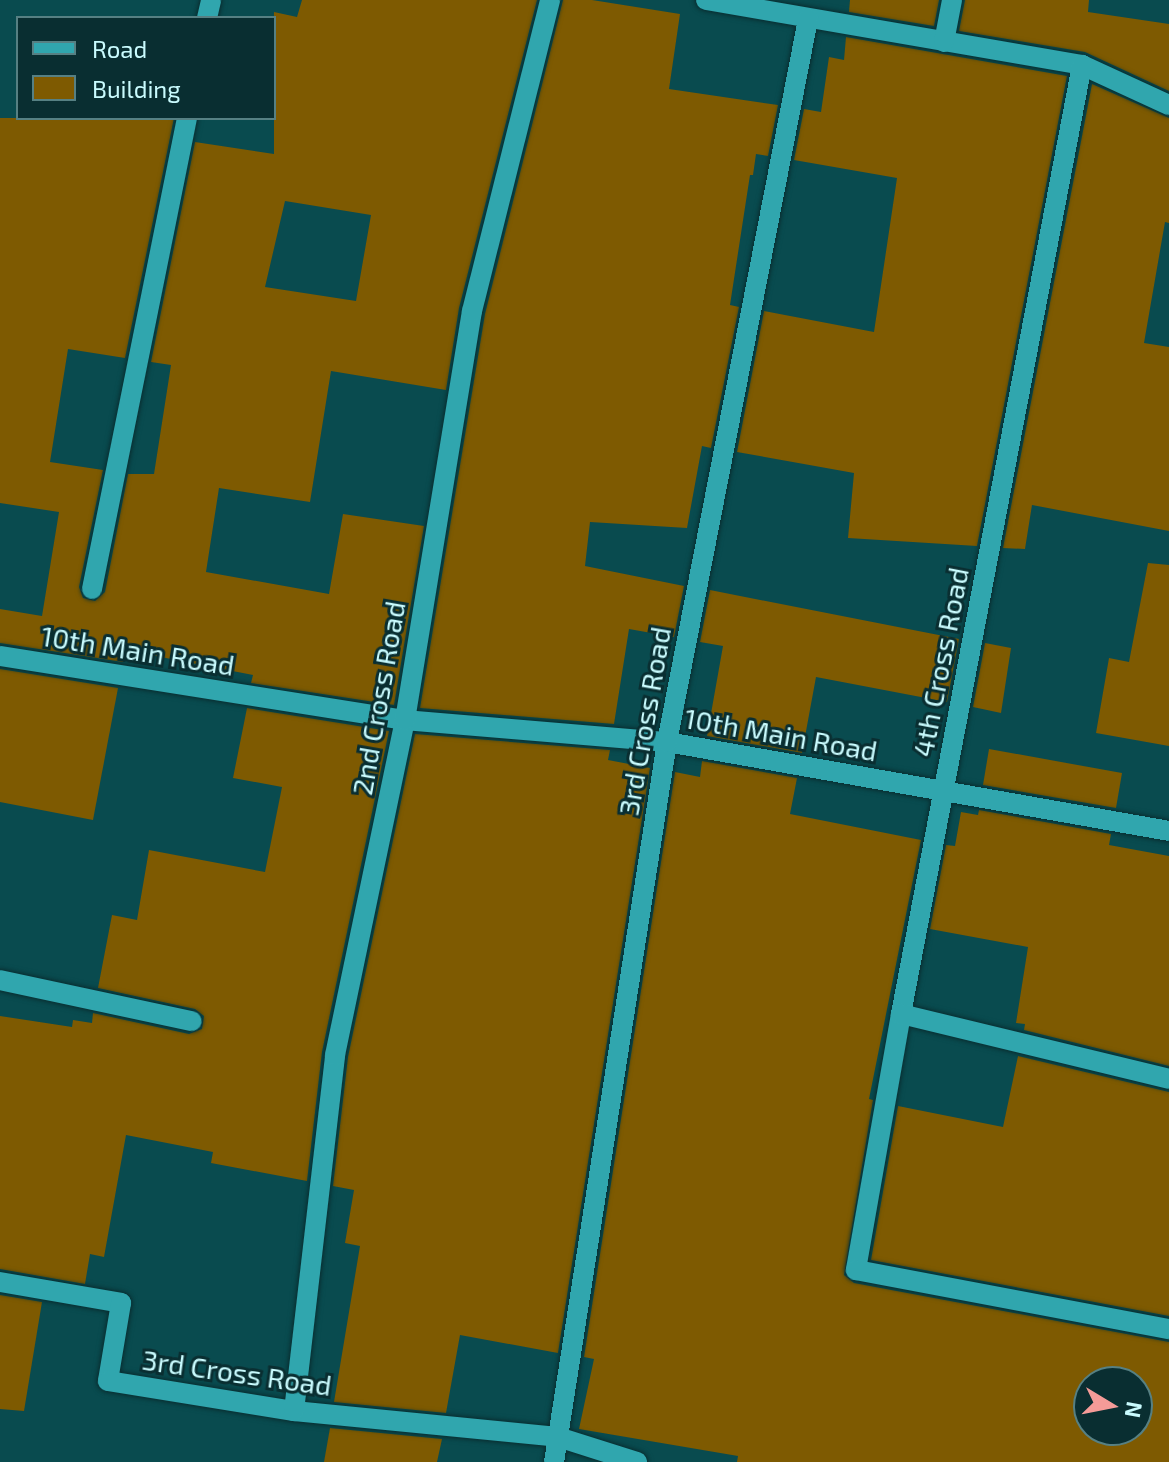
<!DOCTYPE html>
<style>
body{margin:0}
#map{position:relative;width:1169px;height:1462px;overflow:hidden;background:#094b4f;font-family:"Exo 2",sans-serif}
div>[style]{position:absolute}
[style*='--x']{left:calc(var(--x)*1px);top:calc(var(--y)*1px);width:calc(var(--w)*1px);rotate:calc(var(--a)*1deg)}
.building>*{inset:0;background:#7e5a01}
.roads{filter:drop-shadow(0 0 2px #092e31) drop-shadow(0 0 2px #092e31)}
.street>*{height:20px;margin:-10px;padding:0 10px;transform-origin:10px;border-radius:10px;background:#30a6ae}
span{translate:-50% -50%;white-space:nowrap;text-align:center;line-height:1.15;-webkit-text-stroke:6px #092e31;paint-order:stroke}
.street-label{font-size:28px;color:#c9fbfe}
.legend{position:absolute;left:16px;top:16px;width:260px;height:104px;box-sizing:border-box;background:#092e31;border:2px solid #568083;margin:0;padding:10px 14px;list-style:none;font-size:24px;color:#c9fbfe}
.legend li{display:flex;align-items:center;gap:16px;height:40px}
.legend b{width:40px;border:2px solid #568083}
.north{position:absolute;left:1073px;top:1366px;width:80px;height:80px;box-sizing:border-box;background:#092e31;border:2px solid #568083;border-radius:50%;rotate:100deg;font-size:22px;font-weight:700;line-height:32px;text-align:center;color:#c9fbfe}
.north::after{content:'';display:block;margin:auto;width:28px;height:36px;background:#f59b98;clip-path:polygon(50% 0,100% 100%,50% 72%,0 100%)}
</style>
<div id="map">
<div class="building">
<i style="clip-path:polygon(evenodd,302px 0,537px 0,459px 308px,446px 390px,331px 371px,310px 502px,219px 488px,206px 572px,329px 594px,343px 514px,424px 526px,394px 705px,251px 683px,253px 675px,125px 650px,123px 662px,0 643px,0 609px,42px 616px,59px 512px,0 503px,0 118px,174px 118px,125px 358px,68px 349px,50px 462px,103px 470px,79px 587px,83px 598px,95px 601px,105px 592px,128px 474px,154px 474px,171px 365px,151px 362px,195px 142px,274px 154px,274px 12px,297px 17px,302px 0,285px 201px,371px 215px,356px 301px,265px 287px,285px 201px)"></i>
<i style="clip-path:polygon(563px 0,592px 0,680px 14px,669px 89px,778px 105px,768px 156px,756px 154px,753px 175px,750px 175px,730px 305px,739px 307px,711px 448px,702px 446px,687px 528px,590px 522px,585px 566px,684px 586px,674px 637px,629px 629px,614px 724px,420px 708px,485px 314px)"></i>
<i style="clip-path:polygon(850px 0,939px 0,934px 26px,849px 12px)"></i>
<i style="clip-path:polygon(965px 0,1089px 0,1088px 12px,1169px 24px,1169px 91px,1085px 52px,959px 31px)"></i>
<i style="clip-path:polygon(846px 37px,1067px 76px,977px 546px,848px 538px,854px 473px,737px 452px,764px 311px,874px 332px,897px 178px,794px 160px,804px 109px,821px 112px,829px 57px,844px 60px)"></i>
<i style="clip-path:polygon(1092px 84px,1169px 118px,1169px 223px,1165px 222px,1144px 343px,1169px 347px,1169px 531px,1032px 505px,1025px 549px,1003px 548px)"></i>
<i style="clip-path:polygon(1148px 563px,1169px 565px,1169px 746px,1096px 733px,1109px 658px,1129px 662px)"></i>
<i style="clip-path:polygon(710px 590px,959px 639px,947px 702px,816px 677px,802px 753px,707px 736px,723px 646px,700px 642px)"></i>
<i style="clip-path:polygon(985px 643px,1011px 648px,1001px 713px,973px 707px)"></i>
<i style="clip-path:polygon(0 669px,118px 688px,93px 820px,0 802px)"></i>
<i style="clip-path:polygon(247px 708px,389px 731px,322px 1052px,307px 1181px,211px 1163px,213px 1152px,126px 1135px,104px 1257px,90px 1254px,85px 1284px,0 1269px,0 1016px,72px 1027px,73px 1020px,92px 1023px,93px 1013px,189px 1034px,202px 1029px,204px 1016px,195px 1009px,98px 988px,112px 915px,137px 920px,149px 850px,265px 872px,282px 787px,233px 778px)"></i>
<i style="clip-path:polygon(415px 734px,610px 750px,608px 760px,650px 768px,558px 1353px,460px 1335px,446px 1413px,334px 1402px,360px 1246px,345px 1243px,354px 1190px,333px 1186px,348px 1057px)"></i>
<i style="clip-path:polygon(989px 749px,1122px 773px,1116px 808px,983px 785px)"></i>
<i style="clip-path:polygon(evenodd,702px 761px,797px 778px,790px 814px,921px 840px,869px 1099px,873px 1100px,844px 1275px,854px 1283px,1169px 1342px,1169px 1462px,737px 1462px,738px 1456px,579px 1429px,594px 1359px,584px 1357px,675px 772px,700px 777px,702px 761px,1089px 1382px,1137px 1382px,1137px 1430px,1089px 1430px,1089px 1382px)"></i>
<i style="clip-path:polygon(979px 810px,1111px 834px,1109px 845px,1169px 856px,1169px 1066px,1024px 1030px,1025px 1024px,1016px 1023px,1028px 947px,930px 929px,946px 845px,955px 846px,961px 812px,978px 815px)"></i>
<i style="clip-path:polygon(1018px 1056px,1169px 1092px,1169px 1316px,871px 1260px,898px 1106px,1003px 1127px)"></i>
<i style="clip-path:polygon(0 1295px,42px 1302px,24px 1411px,0 1409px)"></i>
<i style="clip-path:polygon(330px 1428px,442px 1439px,437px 1462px,324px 1462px)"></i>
</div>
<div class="roads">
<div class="street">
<i style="--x:706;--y:0;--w:382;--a:9.8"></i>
<i style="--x:1082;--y:65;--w:96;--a:24.7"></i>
<i style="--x:207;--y:18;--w:18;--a:-77"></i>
<i style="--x:944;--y:42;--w:43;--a:-79.2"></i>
<i style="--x:1082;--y:65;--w:966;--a:100.8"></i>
<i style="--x:901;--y:1014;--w:260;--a:100"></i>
<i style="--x:856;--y:1270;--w:319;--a:10.7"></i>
<i style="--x:92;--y:589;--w:480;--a:-78.6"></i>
<i style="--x:0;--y:656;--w:410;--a:9"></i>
<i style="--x:405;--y:720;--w:263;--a:4.8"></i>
<i style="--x:667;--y:742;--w:510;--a:10.05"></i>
<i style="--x:0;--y:980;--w:196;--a:12.1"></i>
<i style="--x:901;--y:1014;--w:276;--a:13.6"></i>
<i style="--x:0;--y:1282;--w:123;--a:9.8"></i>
<i style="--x:121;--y:1303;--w:79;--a:99.5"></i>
<i style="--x:108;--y:1381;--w:188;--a:9.2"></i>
<i style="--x:294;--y:1411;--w:265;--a:5.6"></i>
<i style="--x:558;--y:1437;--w:83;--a:17.6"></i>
<i style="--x:294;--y:1411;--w:358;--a:-83.4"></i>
<i style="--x:335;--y:1055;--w:342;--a:-78.2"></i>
<i style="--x:405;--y:720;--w:414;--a:-80.7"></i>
<i style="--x:472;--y:311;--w:321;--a:-75.9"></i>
<i style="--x:554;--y:1462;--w:729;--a:-81.08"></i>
<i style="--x:667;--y:742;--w:737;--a:-78.96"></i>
</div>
</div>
<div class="street-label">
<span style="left:138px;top:650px;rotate:9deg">10th Main Road</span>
<span style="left:940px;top:662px;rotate:-79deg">4th Cross Road</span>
<span style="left:378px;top:698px;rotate:-80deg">2nd Cross Road</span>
<span style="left:644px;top:721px;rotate:-80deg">3rd Cross Road</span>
<span style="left:781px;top:734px;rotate:10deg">10th Main Road</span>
<span style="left:237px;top:1372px;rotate:8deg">3rd Cross Road</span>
</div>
<ul class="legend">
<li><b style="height:10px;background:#30a6ae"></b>Road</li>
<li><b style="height:22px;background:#7e5a01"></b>Building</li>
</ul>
<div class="north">N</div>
</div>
